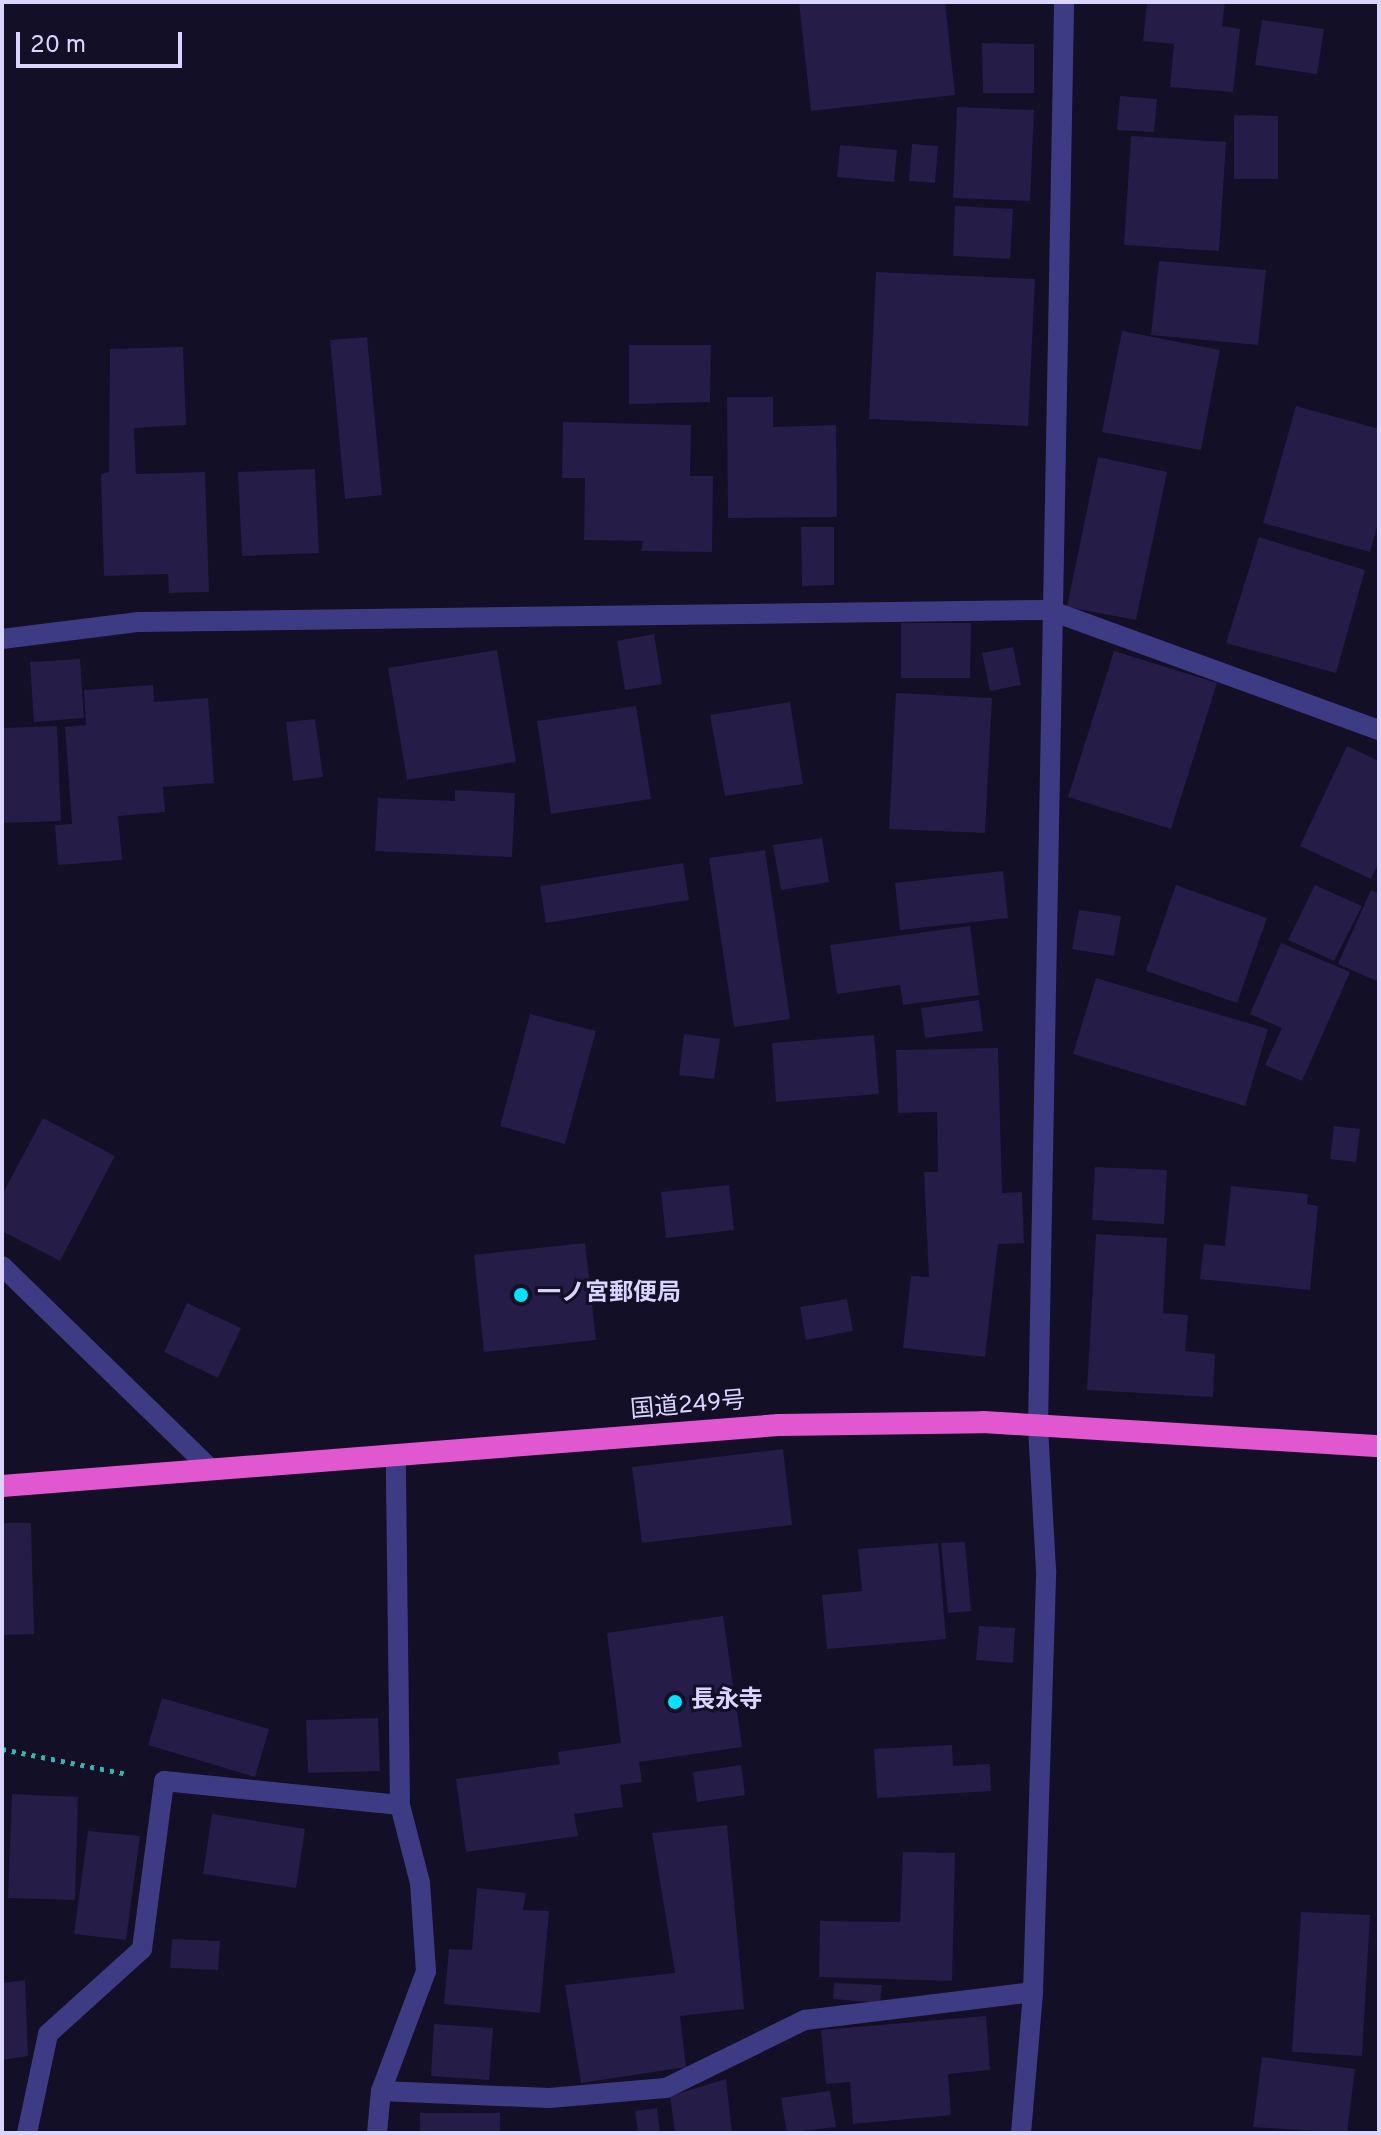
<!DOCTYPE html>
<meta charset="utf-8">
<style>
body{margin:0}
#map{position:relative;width:1381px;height:2135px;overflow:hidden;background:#130f26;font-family:Overpass,"Noto Sans JP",sans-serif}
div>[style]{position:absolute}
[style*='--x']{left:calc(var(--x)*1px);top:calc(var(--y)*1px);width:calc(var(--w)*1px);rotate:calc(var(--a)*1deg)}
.building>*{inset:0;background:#251c47}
.path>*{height:5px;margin-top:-2.5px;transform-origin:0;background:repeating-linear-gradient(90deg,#30b7b0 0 4px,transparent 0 10px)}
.minor>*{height:20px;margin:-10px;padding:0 10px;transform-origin:10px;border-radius:10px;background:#3e3b85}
.tertiary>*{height:20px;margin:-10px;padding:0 10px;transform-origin:10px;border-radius:10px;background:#3e3b85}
.trunk>*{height:22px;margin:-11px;padding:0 11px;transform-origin:11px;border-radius:11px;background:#e057d0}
.dots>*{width:22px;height:22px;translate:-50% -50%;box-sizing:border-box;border:4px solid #130f26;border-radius:50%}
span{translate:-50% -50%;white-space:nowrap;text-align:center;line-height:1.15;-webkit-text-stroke:6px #130f26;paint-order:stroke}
.poi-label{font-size:24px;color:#dad5ff;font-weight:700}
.left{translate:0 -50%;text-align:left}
.street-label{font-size:24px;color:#dad5ff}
.frame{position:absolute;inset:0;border:4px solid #dad5ff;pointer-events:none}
.scale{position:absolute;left:16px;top:32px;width:166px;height:36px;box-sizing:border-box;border:4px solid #dad5ff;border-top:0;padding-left:10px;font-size:24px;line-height:28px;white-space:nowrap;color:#dad5ff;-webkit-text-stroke:6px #130f26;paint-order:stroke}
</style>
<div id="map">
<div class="building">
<i style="clip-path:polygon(799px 2px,945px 2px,955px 95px,811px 111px)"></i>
<i style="clip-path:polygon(1147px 2px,1225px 2px,1222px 26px,1240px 29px,1233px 92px,1170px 87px,1174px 44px,1143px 41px)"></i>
<i style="clip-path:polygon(1262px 20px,1324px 29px,1317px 74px,1255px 65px)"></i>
<i style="clip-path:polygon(982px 43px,1034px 44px,1034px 93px,983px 93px)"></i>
<i style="clip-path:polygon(1120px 96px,1157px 99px,1154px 132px,1117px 130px)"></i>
<i style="clip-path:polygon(957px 107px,1034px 110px,1030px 201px,953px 198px)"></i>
<i style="clip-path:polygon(1234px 115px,1278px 116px,1278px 179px,1234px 179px)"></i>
<i style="clip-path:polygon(1131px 136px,1226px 142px,1219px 251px,1124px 245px)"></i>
<i style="clip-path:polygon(912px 144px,938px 146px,935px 183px,909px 181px)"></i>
<i style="clip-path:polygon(840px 145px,897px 150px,894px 182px,837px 177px)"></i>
<i style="clip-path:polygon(955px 206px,1013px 209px,1010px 259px,953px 256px)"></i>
<i style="clip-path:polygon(1159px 261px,1266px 270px,1258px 345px,1151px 335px)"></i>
<i style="clip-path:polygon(876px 272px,1035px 279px,1028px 426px,869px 419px)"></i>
<i style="clip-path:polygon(1122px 331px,1220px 350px,1201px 450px,1102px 432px)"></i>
<i style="clip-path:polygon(367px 337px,382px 495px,345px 499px,330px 340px)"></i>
<i style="clip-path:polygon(629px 345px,711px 345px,710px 402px,629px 404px)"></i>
<i style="clip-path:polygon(183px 347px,186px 425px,134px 428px,136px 474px,205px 472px,209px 592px,169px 593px,168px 574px,104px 576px,101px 474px,109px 472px,110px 349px)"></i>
<i style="clip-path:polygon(727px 397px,773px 397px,773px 427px,836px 425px,837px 517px,728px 518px)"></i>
<i style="clip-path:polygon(1296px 406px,1379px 429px,1379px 520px,1370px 552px,1263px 523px)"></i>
<i style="clip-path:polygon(563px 422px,691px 425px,690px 476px,713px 476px,712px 552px,641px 551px,643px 541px,584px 540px,585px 478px,562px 478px)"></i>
<i style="clip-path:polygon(1098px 457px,1167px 472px,1136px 620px,1067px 607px)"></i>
<i style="clip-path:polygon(315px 469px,319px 553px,242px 556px,238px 472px)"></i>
<i style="clip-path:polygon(801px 527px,834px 527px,834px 585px,802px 586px)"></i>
<i style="clip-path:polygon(1259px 537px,1365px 570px,1336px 673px,1226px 643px)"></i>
<i style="clip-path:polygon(901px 623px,971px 623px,970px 678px,901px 678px)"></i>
<i style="clip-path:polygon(654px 634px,662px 684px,625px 690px,617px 641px)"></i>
<i style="clip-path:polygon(1013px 647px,1021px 685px,990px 691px,982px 653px)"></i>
<i style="clip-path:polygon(497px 650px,516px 762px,407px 780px,388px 668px)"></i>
<i style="clip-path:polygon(1114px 651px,1217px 683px,1171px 829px,1068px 797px)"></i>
<i style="clip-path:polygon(80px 659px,84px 718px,34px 722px,30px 662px)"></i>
<i style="clip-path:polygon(153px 685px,154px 702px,208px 698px,214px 783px,163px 787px,165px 812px,118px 816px,122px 860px,58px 865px,55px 825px,72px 824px,65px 727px,86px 725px,84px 690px)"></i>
<i style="clip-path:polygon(896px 693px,992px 698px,985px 833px,889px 829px)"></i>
<i style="clip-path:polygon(790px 702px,803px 784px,725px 796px,710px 715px)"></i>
<i style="clip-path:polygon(636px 706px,651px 799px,551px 814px,537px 721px)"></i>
<i style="clip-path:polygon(315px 719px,323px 777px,293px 781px,286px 722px)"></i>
<i style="clip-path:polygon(57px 726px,61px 821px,2px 823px,2px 728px)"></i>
<i style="clip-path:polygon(1347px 746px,1379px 761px,1379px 862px,1371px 879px,1300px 846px)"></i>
<i style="clip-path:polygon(455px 790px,515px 793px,512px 857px,375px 851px,378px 798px,455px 801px)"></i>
<i style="clip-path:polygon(822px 838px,829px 882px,781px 890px,773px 845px)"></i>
<i style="clip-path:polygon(765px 850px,790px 1019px,734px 1027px,709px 858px)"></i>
<i style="clip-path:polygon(683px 863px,689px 900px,546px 923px,540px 886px)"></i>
<i style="clip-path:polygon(1003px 871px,1008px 918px,900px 930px,895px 883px)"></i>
<i style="clip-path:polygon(1176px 885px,1267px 918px,1237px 1003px,1146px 971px)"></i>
<i style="clip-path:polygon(1315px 885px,1362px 906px,1334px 961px,1288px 940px)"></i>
<i style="clip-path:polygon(1371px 890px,1379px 894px,1379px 982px,1338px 964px)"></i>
<i style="clip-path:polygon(1079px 910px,1121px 916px,1114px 956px,1072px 949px)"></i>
<i style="clip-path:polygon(970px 926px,979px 995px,903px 1005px,900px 985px,837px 994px,830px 945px)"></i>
<i style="clip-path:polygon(1281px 943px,1350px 972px,1302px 1081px,1265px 1065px,1282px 1028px,1250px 1014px)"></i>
<i style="clip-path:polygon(1096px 978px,1268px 1029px,1245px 1106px,1073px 1054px)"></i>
<i style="clip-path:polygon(979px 1000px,983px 1031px,925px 1038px,921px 1008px)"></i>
<i style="clip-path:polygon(530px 1014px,596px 1031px,565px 1144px,500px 1126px)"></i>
<i style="clip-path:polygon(684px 1034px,720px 1039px,714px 1079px,679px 1075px)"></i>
<i style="clip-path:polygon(874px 1035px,879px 1094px,776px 1102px,772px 1043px)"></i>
<i style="clip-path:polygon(998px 1048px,1002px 1193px,1022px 1192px,1024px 1243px,998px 1244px,985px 1357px,903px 1348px,911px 1276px,929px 1277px,924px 1172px,938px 1172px,937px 1112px,898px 1113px,896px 1050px)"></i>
<i style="clip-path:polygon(43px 1118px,115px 1156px,60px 1261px,2px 1231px,2px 1195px)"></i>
<i style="clip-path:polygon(1334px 1126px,1360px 1129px,1356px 1162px,1330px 1159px)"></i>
<i style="clip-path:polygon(1095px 1167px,1167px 1170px,1164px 1224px,1092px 1220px)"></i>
<i style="clip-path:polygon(729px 1185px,734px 1230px,666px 1238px,661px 1192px)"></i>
<i style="clip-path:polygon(1231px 1186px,1308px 1194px,1307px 1204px,1318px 1206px,1310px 1290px,1200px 1279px,1204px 1244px,1225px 1246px)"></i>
<i style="clip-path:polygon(1096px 1234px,1167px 1238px,1163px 1313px,1188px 1315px,1185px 1351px,1215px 1354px,1213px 1397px,1087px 1390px)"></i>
<i style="clip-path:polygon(585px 1243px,596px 1340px,484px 1352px,474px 1255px)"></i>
<i style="clip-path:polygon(847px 1299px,853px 1331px,806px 1340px,800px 1307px)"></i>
<i style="clip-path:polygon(187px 1303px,241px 1328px,218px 1378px,164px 1352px)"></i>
<i style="clip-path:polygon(783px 1449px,792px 1525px,642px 1543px,632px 1467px)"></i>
<i style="clip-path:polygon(2px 1523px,31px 1523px,34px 1634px,2px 1635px)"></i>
<i style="clip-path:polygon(965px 1542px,971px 1611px,948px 1613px,941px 1543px)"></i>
<i style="clip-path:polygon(938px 1543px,946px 1639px,827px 1649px,822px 1595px,862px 1591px,858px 1549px)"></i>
<i style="clip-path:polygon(723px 1616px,742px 1747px,639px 1762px,642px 1782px,620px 1785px,623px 1807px,574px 1814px,578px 1836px,466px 1852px,456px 1779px,560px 1764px,558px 1752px,621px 1743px,607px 1633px)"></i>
<i style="clip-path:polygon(979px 1626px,1015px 1628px,1013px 1663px,976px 1660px)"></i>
<i style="clip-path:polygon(162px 1698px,269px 1729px,255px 1777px,148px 1745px)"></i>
<i style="clip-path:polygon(378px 1718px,380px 1771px,308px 1773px,306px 1720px)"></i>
<i style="clip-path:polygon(952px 1745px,953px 1766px,990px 1764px,991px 1791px,877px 1798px,874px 1749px)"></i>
<i style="clip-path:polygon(741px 1765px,745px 1795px,697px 1802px,693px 1772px)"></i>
<i style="clip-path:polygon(12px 1794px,78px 1797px,75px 1900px,8px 1898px)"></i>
<i style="clip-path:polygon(212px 1814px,305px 1829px,296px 1888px,203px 1874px)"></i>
<i style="clip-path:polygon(727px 1825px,744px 2009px,680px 2016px,686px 2067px,581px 2083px,565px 1985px,675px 1973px,652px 1833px)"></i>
<i style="clip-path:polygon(88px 1831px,140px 1836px,126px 1940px,74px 1934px)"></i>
<i style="clip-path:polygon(903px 1852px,955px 1853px,952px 1981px,819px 1977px,820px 1921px,900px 1922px)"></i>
<i style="clip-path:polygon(477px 1888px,526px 1893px,523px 1910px,549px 1911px,540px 2013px,444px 2004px,449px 1949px,472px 1950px)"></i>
<i style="clip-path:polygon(1301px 1912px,1370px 1915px,1362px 2056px,1292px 2052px)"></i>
<i style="clip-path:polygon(172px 1939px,220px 1941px,218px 1970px,170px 1968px)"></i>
<i style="clip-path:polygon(25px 1980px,28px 2056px,2px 2060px,2px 1983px)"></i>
<i style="clip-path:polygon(834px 1983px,882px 1985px,880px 2003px,833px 1999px)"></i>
<i style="clip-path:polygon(986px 2016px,990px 2070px,948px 2074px,951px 2115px,853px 2124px,850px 2082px,826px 2084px,821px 2030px)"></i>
<i style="clip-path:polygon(434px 2024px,493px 2028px,489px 2080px,431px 2076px)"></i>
<i style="clip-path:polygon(1262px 2057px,1355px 2069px,1347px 2133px,1253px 2127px)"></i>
<i style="clip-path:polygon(726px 2079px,732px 2133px,675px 2133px,670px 2096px)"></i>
<i style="clip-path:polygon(830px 2091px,836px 2127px,787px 2133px,781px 2098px)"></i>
<i style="clip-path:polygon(657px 2108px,660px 2133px,638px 2133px,635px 2111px)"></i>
<i style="clip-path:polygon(420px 2113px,500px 2113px,500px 2133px,420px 2133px)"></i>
</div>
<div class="path">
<i style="--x:2;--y:1749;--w:127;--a:11.3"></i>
</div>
<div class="minor">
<i style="--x:2;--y:639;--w:138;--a:-7.1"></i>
<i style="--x:139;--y:622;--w:910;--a:-0.76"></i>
<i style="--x:1049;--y:610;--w:351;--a:20"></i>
<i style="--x:2;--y:1266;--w:291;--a:44.2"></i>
<i style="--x:1038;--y:1427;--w:1425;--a:-88.95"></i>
<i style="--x:381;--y:2091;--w:168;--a:2.4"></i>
<i style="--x:549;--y:2098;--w:117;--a:-4.9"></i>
<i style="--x:666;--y:2088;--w:155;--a:-26.1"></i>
<i style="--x:805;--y:2020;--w:230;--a:-7"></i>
<i style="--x:27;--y:2133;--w:101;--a:-78"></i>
<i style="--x:48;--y:2034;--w:127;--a:-42.1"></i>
<i style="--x:142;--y:1949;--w:169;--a:-82.5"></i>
<i style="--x:164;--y:1781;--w:237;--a:5.8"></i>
<i style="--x:377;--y:2133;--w:42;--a:-84.6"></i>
<i style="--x:381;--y:2091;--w:128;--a:-69.4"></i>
<i style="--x:426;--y:1971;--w:88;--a:-93.9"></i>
<i style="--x:420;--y:1883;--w:81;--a:-104.4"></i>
<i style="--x:400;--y:1805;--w:350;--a:-90.7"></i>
</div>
<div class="tertiary">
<i style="--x:1021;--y:2133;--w:142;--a:-85.1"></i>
<i style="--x:1033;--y:1992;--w:422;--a:-88.2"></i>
<i style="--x:1046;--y:1570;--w:143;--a:-93.2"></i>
</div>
<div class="trunk">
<i style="--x:2;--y:1486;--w:779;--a:-4.49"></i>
<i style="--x:779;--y:1425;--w:204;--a:-0.8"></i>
<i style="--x:983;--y:1422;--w:397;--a:3.5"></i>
</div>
<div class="dots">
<i style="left:521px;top:1295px;background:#03e2fd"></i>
<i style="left:675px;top:1702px;background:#03e2fd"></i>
</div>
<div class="poi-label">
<span class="left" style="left:537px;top:1295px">一ノ宮郵便局</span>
<span class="left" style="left:691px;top:1702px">長永寺</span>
</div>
<div class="street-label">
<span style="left:688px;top:1407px;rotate:-5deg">国道249号</span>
</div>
<div class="frame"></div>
<div class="scale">20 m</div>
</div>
